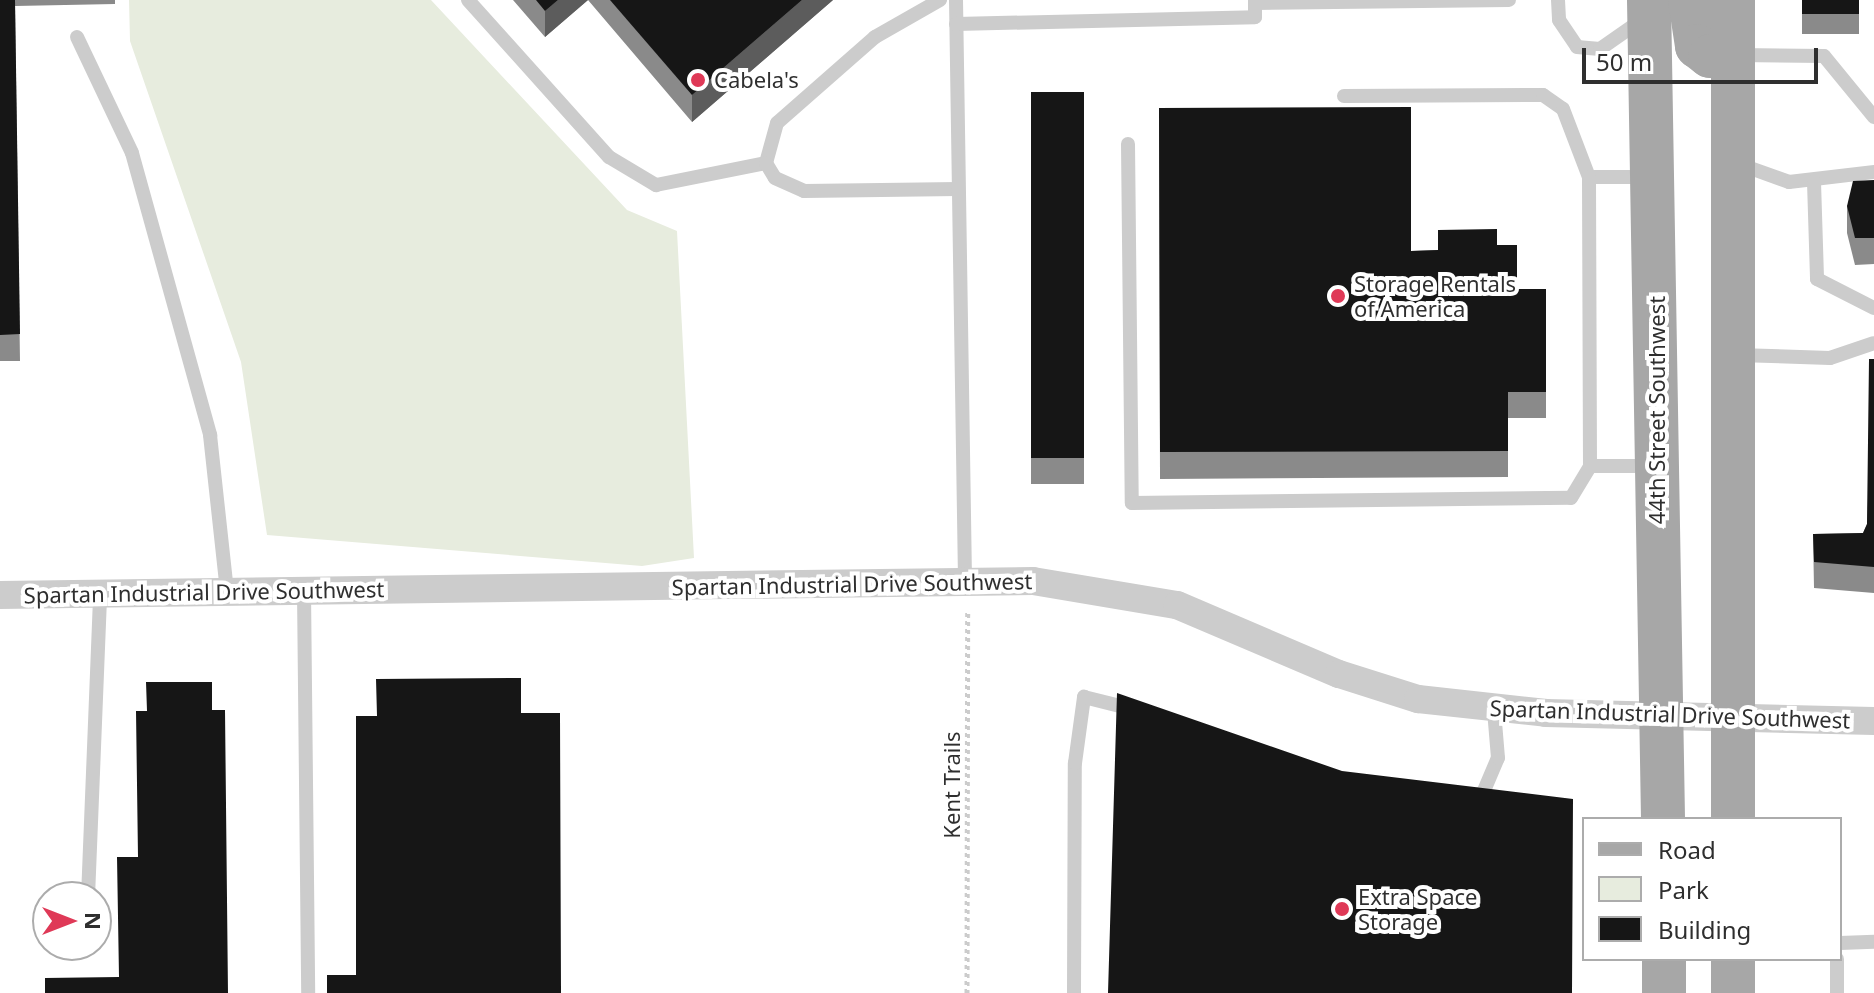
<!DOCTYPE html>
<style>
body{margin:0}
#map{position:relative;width:1874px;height:993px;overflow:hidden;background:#fff;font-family:"Noto Sans",sans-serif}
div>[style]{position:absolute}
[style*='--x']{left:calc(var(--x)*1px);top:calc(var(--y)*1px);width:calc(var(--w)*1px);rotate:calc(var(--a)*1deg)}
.green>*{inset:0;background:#e7ecde}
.path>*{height:5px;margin-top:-2.5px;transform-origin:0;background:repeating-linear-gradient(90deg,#ccc 0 4px,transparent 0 8px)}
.lane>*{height:14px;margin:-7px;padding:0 7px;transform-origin:7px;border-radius:7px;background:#ccc}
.street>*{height:28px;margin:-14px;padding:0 14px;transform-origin:14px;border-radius:14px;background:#ccc}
.primary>*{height:44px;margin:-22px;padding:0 22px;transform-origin:22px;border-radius:22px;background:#a7a7a7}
.wall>*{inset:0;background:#8a8a8a}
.shaded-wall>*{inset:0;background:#5c5c5c}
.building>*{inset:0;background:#161616}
.dots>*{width:22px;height:22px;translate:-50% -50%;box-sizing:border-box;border:4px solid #fff;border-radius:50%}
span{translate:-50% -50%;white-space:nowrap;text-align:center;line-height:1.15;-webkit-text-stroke:8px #fff;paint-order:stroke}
.poi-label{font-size:22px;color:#2f2f2f}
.left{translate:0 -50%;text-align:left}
.street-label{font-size:22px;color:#2f2f2f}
.legend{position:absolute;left:1582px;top:817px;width:260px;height:144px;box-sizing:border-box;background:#fff;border:2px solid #acacac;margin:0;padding:10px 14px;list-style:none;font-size:24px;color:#2f2f2f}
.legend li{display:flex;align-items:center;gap:16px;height:40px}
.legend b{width:40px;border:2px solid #acacac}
.north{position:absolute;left:32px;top:881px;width:80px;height:80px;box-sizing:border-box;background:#fff;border:2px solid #acacac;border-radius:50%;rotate:90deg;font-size:22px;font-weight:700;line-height:32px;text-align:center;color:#2f2f2f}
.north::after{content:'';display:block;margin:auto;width:28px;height:36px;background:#df3957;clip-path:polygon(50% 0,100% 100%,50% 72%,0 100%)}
.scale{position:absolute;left:1582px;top:48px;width:236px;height:36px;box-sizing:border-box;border:4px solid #2f2f2f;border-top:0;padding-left:10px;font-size:24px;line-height:28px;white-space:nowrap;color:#2f2f2f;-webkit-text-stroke:6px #fff;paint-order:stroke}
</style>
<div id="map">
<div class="green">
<i style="clip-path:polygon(129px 0,431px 0,627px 210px,677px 231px,694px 558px,642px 566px,267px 535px,241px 362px,130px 41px)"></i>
</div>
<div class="path">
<i style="--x:967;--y:993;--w:383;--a:-89.9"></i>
</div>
<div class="lane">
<i style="--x:468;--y:0;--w:211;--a:48.1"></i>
<i style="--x:609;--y:157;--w:55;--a:30.8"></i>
<i style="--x:656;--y:185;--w:112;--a:-11.3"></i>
<i style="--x:940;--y:0;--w:75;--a:150.4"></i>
<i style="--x:875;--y:37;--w:130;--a:138.7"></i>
<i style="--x:777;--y:123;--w:41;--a:105.4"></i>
<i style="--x:766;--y:163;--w:17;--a:59"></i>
<i style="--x:775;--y:178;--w:32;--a:24"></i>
<i style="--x:804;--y:191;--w:154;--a:-0.7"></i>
<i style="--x:956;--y:0;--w:578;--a:89.11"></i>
<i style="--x:1558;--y:0;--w:20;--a:87"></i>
<i style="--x:1559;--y:20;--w:32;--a:56"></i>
<i style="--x:1577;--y:47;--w:23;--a:5"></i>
<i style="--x:1600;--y:49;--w:49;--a:-35"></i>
<i style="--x:1255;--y:3;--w:254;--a:-0.7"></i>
<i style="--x:956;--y:24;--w:299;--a:-1.3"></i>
<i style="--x:1255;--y:17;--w:17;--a:-90"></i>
<i style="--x:77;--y:37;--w:128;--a:64.6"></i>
<i style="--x:132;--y:153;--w:293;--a:74.5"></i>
<i style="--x:210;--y:435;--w:158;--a:83.8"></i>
<i style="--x:1737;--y:55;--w:87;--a:0.7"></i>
<i style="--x:1824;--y:56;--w:79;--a:50.7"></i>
<i style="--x:1344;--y:96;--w:199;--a:-0.3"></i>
<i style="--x:1543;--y:95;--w:24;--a:35"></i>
<i style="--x:1563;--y:109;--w:73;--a:69.1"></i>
<i style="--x:1589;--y:177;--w:58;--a:0"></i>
<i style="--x:1128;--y:144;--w:359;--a:89.4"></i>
<i style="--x:1132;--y:503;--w:439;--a:-0.7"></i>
<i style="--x:1571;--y:498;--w:37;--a:-59"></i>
<i style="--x:1590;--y:466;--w:289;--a:-90.2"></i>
<i style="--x:1739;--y:164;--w:53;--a:19.8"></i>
<i style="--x:1789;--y:182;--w:86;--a:-6.7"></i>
<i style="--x:1814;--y:182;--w:97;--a:88.2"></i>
<i style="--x:1817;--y:279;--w:64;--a:27"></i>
<i style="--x:1737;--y:355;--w:93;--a:1.8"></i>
<i style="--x:1830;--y:358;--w:46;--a:-18.8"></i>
<i style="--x:1590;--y:466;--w:64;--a:0"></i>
<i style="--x:304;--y:591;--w:402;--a:89.4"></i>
<i style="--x:1470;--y:796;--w:13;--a:-13"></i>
<i style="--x:1483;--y:793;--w:38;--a:-67"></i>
<i style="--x:1498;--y:758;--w:48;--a:-94.8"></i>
<i style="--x:88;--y:897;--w:303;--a:-87.7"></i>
<i style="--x:1840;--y:943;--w:34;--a:-2"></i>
<i style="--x:1074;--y:993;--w:230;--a:-89.8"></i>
<i style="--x:1075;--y:763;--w:67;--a:-82.2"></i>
<i style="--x:1084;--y:697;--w:49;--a:14"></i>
<i style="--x:1837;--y:993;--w:34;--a:-90"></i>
</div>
<div class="street">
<i style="--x:0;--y:595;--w:1033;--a:-0.78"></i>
<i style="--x:1033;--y:581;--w:146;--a:9.5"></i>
<i style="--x:1177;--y:605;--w:176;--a:23.1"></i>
<i style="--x:1339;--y:674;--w:83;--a:17.6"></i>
<i style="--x:1418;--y:699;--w:129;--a:6.2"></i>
<i style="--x:1546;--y:713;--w:328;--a:1.4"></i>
</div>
<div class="primary">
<i style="--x:1649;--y:0;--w:819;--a:89.02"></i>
<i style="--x:1690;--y:0;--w:47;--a:81.3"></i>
<i style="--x:1697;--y:46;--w:16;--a:38"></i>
<i style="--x:1710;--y:56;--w:23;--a:0"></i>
<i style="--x:1733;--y:819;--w:819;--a:-90"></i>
<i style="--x:1664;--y:959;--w:34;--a:90"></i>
<i style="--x:1733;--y:959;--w:34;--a:90"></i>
</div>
<div class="wall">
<i style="clip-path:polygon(0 0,115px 0,115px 4px,15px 6px,20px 361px,0 361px)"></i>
<i style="clip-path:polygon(513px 0,833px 0,692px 122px,588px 0,545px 37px)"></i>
<i style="clip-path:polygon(1802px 0,1874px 0,1859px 0,1859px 34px,1802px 34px)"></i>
<i style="clip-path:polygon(1031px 92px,1084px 92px,1084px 484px,1031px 484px)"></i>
<i style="clip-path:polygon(1159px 108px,1411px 251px,1438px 250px,1497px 245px,1517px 289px,1546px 289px,1546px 418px,1508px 418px,1508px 477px,1160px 479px)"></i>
<i style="clip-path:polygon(1874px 180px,1874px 264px,1855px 265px,1847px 233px,1847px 206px)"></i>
<i style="clip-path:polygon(1874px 359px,1874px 593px,1814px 588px,1813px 534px,1863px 533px,1867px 524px)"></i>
</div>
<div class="shaded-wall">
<i style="clip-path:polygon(558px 0,588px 0,545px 37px,545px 11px)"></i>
<i style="clip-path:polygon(802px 0,833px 0,692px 122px,692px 95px)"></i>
</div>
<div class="building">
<i style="clip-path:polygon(0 0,15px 0,20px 334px,0 335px)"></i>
<i style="clip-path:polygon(536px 0,558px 0,545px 11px)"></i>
<i style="clip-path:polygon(610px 0,802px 0,692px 95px)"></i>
<i style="clip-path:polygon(1802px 0,1859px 0,1859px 14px,1802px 14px)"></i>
<i style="clip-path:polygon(1031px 92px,1084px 92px,1084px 458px,1031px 458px)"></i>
<i style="clip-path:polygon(1411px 107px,1411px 251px,1438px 250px,1438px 230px,1497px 229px,1497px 245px,1517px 245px,1517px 289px,1546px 289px,1546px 392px,1508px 392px,1508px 451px,1160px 452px,1159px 108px)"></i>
<i style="clip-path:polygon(1874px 180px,1874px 238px,1855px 238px,1847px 206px,1853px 181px)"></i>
<i style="clip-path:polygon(1869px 359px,1874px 359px,1874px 567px,1814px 562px,1813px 534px,1863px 533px,1867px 524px)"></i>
<i style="clip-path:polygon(521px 678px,521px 713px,560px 713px,561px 993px,327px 993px,327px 975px,356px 975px,356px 716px,377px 716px,376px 679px)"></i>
<i style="clip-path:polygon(146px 682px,212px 682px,212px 710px,225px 710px,228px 993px,45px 993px,45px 978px,119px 977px,117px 857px,138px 857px,136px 711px,147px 711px)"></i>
<i style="clip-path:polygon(1117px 693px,1342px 771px,1573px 799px,1572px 993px,1108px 993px)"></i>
</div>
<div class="dots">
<i style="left:698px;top:80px;background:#df3957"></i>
<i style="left:1338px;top:296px;background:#df3957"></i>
<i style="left:1342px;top:909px;background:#df3957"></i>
</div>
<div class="poi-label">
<span class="left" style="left:714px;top:80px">Cabela's</span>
<span class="left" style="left:1354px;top:296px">Storage Rentals<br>of America</span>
<span class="left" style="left:1358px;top:909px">Extra Space<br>Storage</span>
</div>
<div class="street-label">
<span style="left:1657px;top:410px;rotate:-90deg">44th Street Southwest</span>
<span style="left:852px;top:584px;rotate:-1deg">Spartan Industrial Drive Southwest</span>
<span style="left:204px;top:592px;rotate:-1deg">Spartan Industrial Drive Southwest</span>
<span style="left:1670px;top:714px;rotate:2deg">Spartan Industrial Drive Southwest</span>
<span style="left:952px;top:785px;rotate:-90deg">Kent Trails</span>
</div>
<ul class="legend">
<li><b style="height:10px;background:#a7a7a7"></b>Road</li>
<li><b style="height:22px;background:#e7ecde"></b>Park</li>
<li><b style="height:22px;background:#161616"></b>Building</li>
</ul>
<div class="north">N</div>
<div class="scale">50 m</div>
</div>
